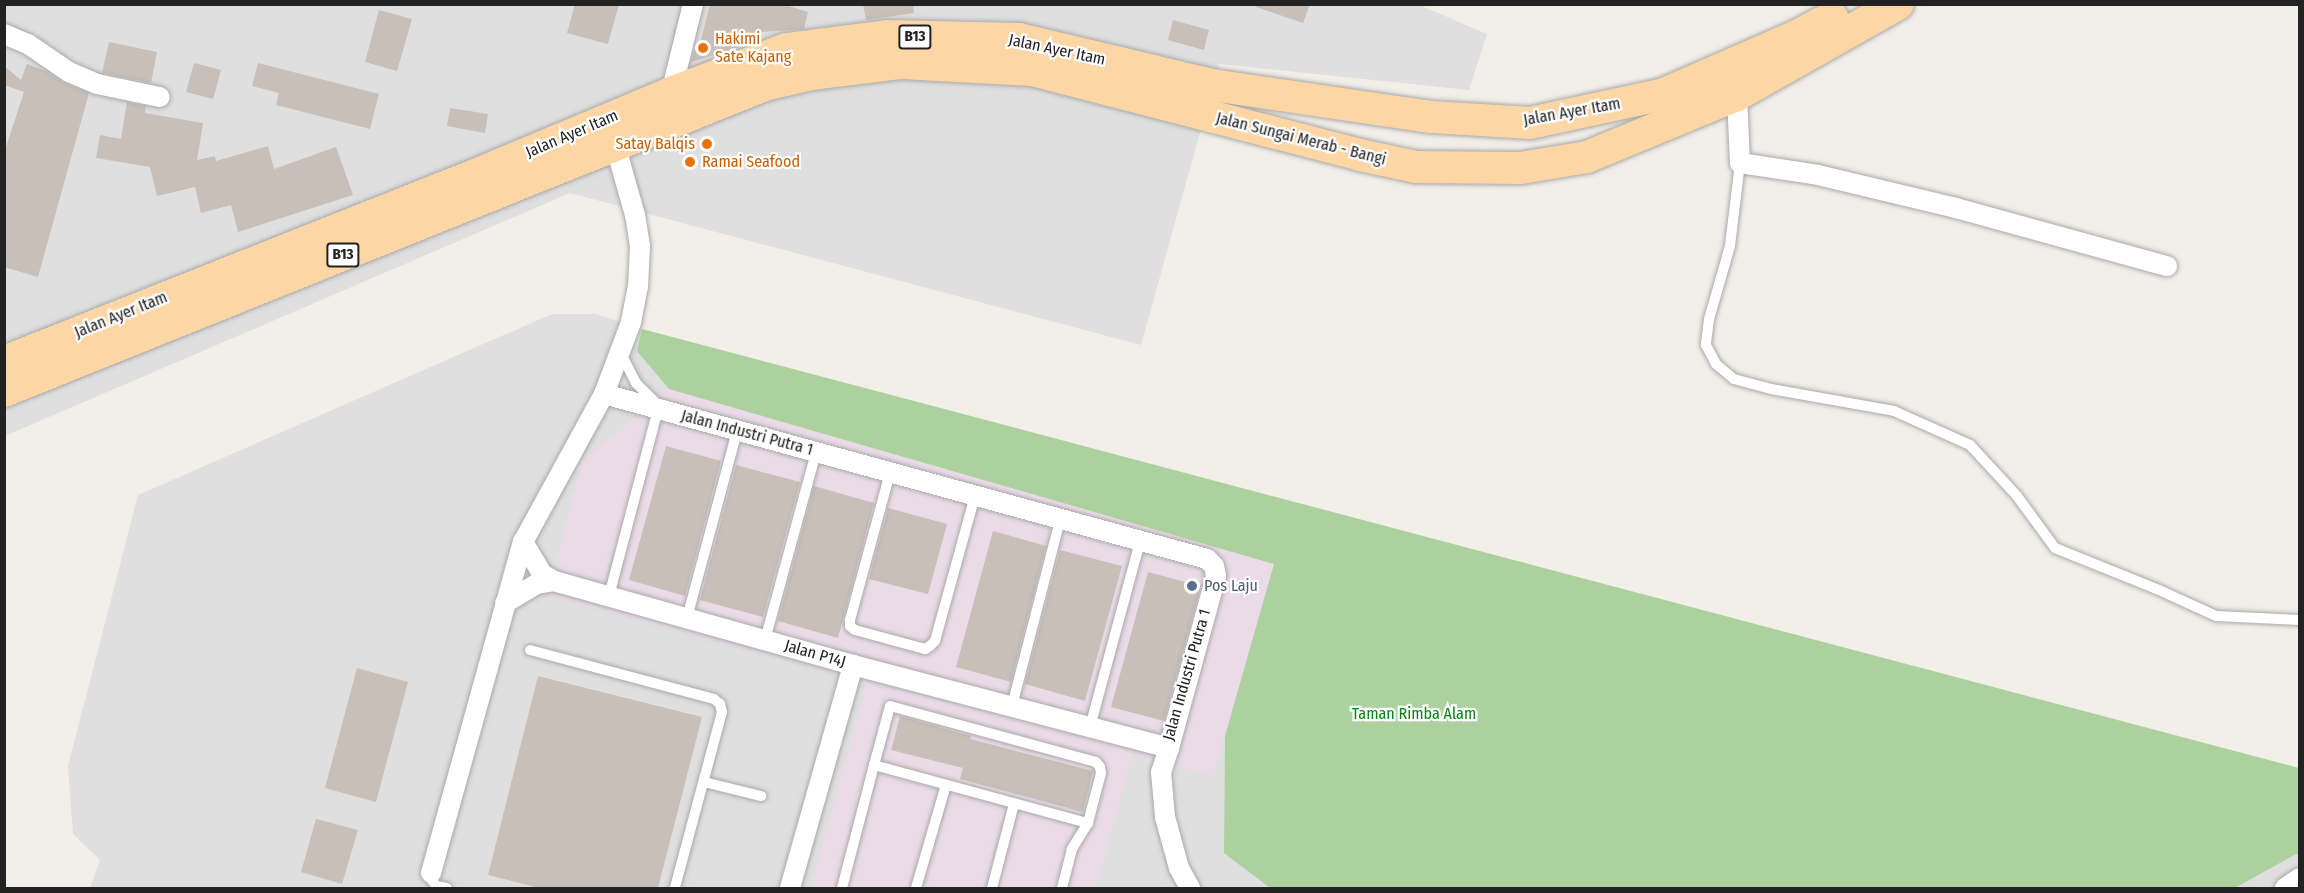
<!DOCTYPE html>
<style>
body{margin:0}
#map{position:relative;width:2304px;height:893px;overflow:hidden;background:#f2efe9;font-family:"Fira Sans Condensed",sans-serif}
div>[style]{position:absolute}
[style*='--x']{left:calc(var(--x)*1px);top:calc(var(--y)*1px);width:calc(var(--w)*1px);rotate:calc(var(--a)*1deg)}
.residential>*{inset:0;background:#e0dfdf}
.industrial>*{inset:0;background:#ebdbe8}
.forest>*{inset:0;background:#add19e}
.building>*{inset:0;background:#c7bfb8}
.roads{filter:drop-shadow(0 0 2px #a9a9a9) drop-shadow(0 0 2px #a9a9a9)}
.service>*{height:10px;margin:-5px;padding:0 5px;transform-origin:5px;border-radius:5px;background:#fff}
.minor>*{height:20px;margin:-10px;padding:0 10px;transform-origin:10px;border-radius:10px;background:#fff}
.primary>*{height:32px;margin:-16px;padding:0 16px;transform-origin:16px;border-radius:16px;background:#fcd6a4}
.dots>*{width:16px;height:16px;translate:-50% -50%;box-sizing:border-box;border:3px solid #fff;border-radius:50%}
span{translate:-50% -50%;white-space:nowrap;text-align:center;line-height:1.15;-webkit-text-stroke:4.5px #fff;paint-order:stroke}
.shield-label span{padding:2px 4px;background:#fff;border:2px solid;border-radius:4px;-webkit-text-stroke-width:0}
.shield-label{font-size:15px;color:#222;font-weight:700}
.food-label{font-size:16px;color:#c56008}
.left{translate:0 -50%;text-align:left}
.right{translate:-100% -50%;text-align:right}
.street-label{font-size:16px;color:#222}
.service-label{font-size:16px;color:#4e5e75}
.park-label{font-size:16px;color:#0c8416}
.frame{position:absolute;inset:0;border:6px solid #222;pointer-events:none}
</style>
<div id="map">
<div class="residential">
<i style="clip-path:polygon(1417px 4px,1487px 34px,1469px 90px,1219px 64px,1141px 345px,570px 193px,5px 436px,5px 5px)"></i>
<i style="clip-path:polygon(552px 314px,596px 314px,642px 329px,637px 351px,2299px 769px,2299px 888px,90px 888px,100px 860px,73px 834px,68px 766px,138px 495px)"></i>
</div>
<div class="industrial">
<i style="clip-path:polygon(669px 389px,1274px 564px,1213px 776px,1132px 754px,1096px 888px,811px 888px,867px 682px,547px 595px,583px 461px)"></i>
</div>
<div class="forest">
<i style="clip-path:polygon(642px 329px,2299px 768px,2299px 855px,2296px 854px,2235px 888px,1270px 888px,1224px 853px,1225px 736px,1274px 564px,669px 389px,637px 351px)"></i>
</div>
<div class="building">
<i style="clip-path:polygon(575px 4px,619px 4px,608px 44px,567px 33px)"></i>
<i style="clip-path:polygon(710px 4px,782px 4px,808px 12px,804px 29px,746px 33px,743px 46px,691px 62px,696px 43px,701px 40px)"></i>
<i style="clip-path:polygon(863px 4px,913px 4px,914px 13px,866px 20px)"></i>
<i style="clip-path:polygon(1256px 4px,1310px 4px,1303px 23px,1256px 7px)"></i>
<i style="clip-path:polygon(379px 10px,412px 19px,397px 71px,365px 62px)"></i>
<i style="clip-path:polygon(1173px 20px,1209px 30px,1204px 50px,1168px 40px)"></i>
<i style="clip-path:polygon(109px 42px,157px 52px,151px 83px,102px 73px)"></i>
<i style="clip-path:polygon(194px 63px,221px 70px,213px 99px,186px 92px)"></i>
<i style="clip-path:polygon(258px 63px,379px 94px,370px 129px,276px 105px,279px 93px,252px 86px)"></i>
<i style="clip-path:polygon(27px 64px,46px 71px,64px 83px,89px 93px,38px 277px,4px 267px,4px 153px,24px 92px,4px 85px,4px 66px,21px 80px)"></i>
<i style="clip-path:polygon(127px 102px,146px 106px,145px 113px,203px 123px,197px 160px,215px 156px,216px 161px,268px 146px,274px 169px,336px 147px,353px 195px,238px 232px,231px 205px,201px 213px,195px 187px,157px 196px,150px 167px,96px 158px,100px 135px,121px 139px)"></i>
<i style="clip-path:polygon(450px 108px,488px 114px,485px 133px,447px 126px)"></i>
<i style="clip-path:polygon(666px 446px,721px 461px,685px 596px,629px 580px)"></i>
<i style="clip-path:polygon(736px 465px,800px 482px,763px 617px,700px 600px)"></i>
<i style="clip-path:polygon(814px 486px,874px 503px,838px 638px,778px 621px)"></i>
<i style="clip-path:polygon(888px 508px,947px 524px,928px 594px,869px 579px)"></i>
<i style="clip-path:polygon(993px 531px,1046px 546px,1011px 682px,956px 667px)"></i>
<i style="clip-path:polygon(1060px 550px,1122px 566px,1085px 701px,1025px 684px)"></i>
<i style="clip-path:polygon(1148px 572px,1201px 586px,1164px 721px,1111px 707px)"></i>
<i style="clip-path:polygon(357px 668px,408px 682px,376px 802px,325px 788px)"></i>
<i style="clip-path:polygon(538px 676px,702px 717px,658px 888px,539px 888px,488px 875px)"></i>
<i style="clip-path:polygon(900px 716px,971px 736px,970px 739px,1093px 771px,1083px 812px,960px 779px,963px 768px,891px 750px)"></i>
<i style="clip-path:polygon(316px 819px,358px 830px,342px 884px,301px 872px)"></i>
</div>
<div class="roads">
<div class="service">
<i style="--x:1740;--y:163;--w:84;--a:96.9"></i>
<i style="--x:1730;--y:246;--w:76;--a:106"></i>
<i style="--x:1709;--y:319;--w:26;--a:97"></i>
<i style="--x:1706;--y:345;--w:21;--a:62"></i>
<i style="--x:1716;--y:364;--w:23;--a:40"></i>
<i style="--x:1734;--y:379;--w:38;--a:15"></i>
<i style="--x:1771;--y:389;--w:125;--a:10.1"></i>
<i style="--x:1894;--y:411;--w:83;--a:24.1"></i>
<i style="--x:1970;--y:445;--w:69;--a:47.3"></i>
<i style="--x:2017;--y:496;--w:64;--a:53.8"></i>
<i style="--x:2055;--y:548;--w:112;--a:22"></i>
<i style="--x:2159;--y:590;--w:63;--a:24.5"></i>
<i style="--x:2216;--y:616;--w:84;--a:2.7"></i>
<i style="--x:890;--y:473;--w:152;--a:105.2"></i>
<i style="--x:850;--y:620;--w:6;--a:90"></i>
<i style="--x:850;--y:626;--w:6;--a:39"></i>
<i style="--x:855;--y:630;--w:73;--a:15.2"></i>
<i style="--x:925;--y:649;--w:6;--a:-31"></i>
<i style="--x:930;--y:646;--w:7;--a:-45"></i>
<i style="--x:935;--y:641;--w:150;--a:-74.6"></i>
<i style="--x:609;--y:596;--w:193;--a:-75.3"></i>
<i style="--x:658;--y:409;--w:6;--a:-108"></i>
<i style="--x:656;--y:403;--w:28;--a:-135"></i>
<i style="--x:636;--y:383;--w:34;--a:-117"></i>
<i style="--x:687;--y:618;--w:194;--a:-75"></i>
<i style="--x:765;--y:640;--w:195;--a:-74.8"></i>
<i style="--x:530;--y:650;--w:190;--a:14.9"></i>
<i style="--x:714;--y:699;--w:8;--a:40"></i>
<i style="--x:720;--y:704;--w:8;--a:76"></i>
<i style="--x:722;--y:712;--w:182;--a:105"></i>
<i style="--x:1012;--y:706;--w:192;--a:-75.5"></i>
<i style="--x:1090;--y:727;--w:192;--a:-74.9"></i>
<i style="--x:874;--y:765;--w:61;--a:-74.8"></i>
<i style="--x:890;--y:706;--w:213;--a:15.2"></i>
<i style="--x:1096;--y:762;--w:6;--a:51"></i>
<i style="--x:1100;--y:767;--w:6;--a:81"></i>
<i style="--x:1101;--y:773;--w:52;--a:104.6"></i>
<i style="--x:1088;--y:823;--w:31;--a:122"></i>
<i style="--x:1072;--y:849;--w:40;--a:104.4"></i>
<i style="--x:704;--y:782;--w:59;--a:13.8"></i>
<i style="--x:431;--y:873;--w:7;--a:82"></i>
<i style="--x:432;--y:880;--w:7;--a:56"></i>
<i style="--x:436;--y:886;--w:11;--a:10"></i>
<i style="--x:842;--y:888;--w:127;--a:-75.4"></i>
<i style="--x:874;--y:765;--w:222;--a:15.2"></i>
<i style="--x:916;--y:888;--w:107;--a:-73.8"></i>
<i style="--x:992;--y:888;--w:87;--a:-75.3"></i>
</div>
<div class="minor">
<i style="--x:4;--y:34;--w:26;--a:23"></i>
<i style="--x:28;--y:44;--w:50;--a:34.3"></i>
<i style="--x:69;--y:72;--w:30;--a:23"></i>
<i style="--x:97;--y:84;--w:64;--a:11.7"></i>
<i style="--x:671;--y:93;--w:92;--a:-76.1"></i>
<i style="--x:1737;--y:95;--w:68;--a:87.5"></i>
<i style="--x:1740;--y:163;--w:79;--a:8.7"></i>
<i style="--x:1818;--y:175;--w:142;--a:13.4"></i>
<i style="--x:1956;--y:208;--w:219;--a:15.4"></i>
<i style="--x:523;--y:542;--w:37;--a:59"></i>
<i style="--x:542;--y:574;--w:14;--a:30"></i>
<i style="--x:554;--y:581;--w:311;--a:15.7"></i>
<i style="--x:853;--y:665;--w:327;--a:14.7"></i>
<i style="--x:1169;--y:748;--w:178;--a:-74.7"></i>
<i style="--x:1216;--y:576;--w:10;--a:-101"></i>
<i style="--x:1214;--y:566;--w:10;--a:-135"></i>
<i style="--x:1207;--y:559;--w:625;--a:-164.7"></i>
<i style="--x:505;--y:603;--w:37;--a:-31"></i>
<i style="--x:537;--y:584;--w:17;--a:-10"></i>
<i style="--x:1169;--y:748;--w:25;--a:108"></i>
<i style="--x:1161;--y:772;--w:45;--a:84.9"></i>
<i style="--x:1165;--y:817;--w:53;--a:74.6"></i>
<i style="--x:1179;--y:868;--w:23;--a:61"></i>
<i style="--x:431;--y:873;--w:344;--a:-74.5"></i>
<i style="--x:523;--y:542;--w:169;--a:-61.3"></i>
<i style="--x:604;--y:394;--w:77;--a:-69.4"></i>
<i style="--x:631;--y:322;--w:36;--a:-79"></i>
<i style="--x:638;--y:287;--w:41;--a:-87.2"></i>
<i style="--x:640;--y:246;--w:31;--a:-99"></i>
<i style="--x:635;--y:215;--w:73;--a:-105.9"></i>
<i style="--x:790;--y:888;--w:232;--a:-74.2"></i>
<i style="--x:2285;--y:888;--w:18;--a:-34"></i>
</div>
<div class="primary">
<i style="--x:4;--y:362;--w:507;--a:-21.65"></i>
<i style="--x:475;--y:175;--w:212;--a:-22.7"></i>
<i style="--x:671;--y:93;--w:123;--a:-20.9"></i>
<i style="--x:786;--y:49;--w:102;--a:-7.3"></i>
<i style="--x:887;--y:36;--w:132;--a:1.3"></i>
<i style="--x:1019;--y:39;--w:198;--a:13.4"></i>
<i style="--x:1212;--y:85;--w:222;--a:8.3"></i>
<i style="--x:1432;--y:117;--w:98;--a:3.5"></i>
<i style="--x:1530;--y:123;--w:137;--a:-12.2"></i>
<i style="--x:1664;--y:94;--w:145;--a:-23.6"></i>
<i style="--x:1797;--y:36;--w:40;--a:-28"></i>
<i style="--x:4;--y:391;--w:820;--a:-21.91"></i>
<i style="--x:765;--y:85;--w:47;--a:-13.4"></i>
<i style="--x:811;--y:74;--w:91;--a:-7"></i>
<i style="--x:901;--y:63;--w:131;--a:3.1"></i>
<i style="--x:1032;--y:70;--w:339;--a:14.5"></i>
<i style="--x:1360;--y:155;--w:57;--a:12.1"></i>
<i style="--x:1416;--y:167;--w:105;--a:0.5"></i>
<i style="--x:1521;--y:168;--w:67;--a:-9.5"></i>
<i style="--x:1587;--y:157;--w:162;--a:-22.5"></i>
<i style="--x:1737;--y:95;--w:185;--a:-29.5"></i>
</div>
</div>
<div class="dots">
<i style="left:703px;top:48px;background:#e8710a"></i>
<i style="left:707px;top:144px;background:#e8710a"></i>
<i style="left:690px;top:162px;background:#e8710a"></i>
<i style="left:1192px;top:586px;background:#5c6f8a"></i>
</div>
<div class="shield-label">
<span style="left:915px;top:37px">B13</span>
<span style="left:343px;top:255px">B13</span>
</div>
<div class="food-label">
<span class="left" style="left:715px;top:48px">Hakimi<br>Sate Kajang</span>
<span class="right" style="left:695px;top:144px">Satay Balqis</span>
<span class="left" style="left:702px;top:162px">Ramai Seafood</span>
</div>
<div class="street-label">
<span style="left:1057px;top:50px;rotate:12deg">Jalan Ayer Itam</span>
<span style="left:1572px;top:112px;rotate:-10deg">Jalan Ayer Itam</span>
<span style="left:572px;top:134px;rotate:-23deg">Jalan Ayer Itam</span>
<span style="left:1301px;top:139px;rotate:14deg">Jalan Sungai Merab - Bangi</span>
<span style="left:121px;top:315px;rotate:-22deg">Jalan Ayer Itam</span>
<span style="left:747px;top:433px;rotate:15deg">Jalan Industri Putra 1</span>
<span style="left:815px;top:654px;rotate:16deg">Jalan P14J</span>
<span style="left:1187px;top:675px;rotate:-74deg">Jalan Industri Putra 1</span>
</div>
<div class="service-label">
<span class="left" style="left:1204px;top:586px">Pos Laju</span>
</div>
<div class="park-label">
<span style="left:1414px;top:714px">Taman Rimba Alam</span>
</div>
<div class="frame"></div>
</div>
